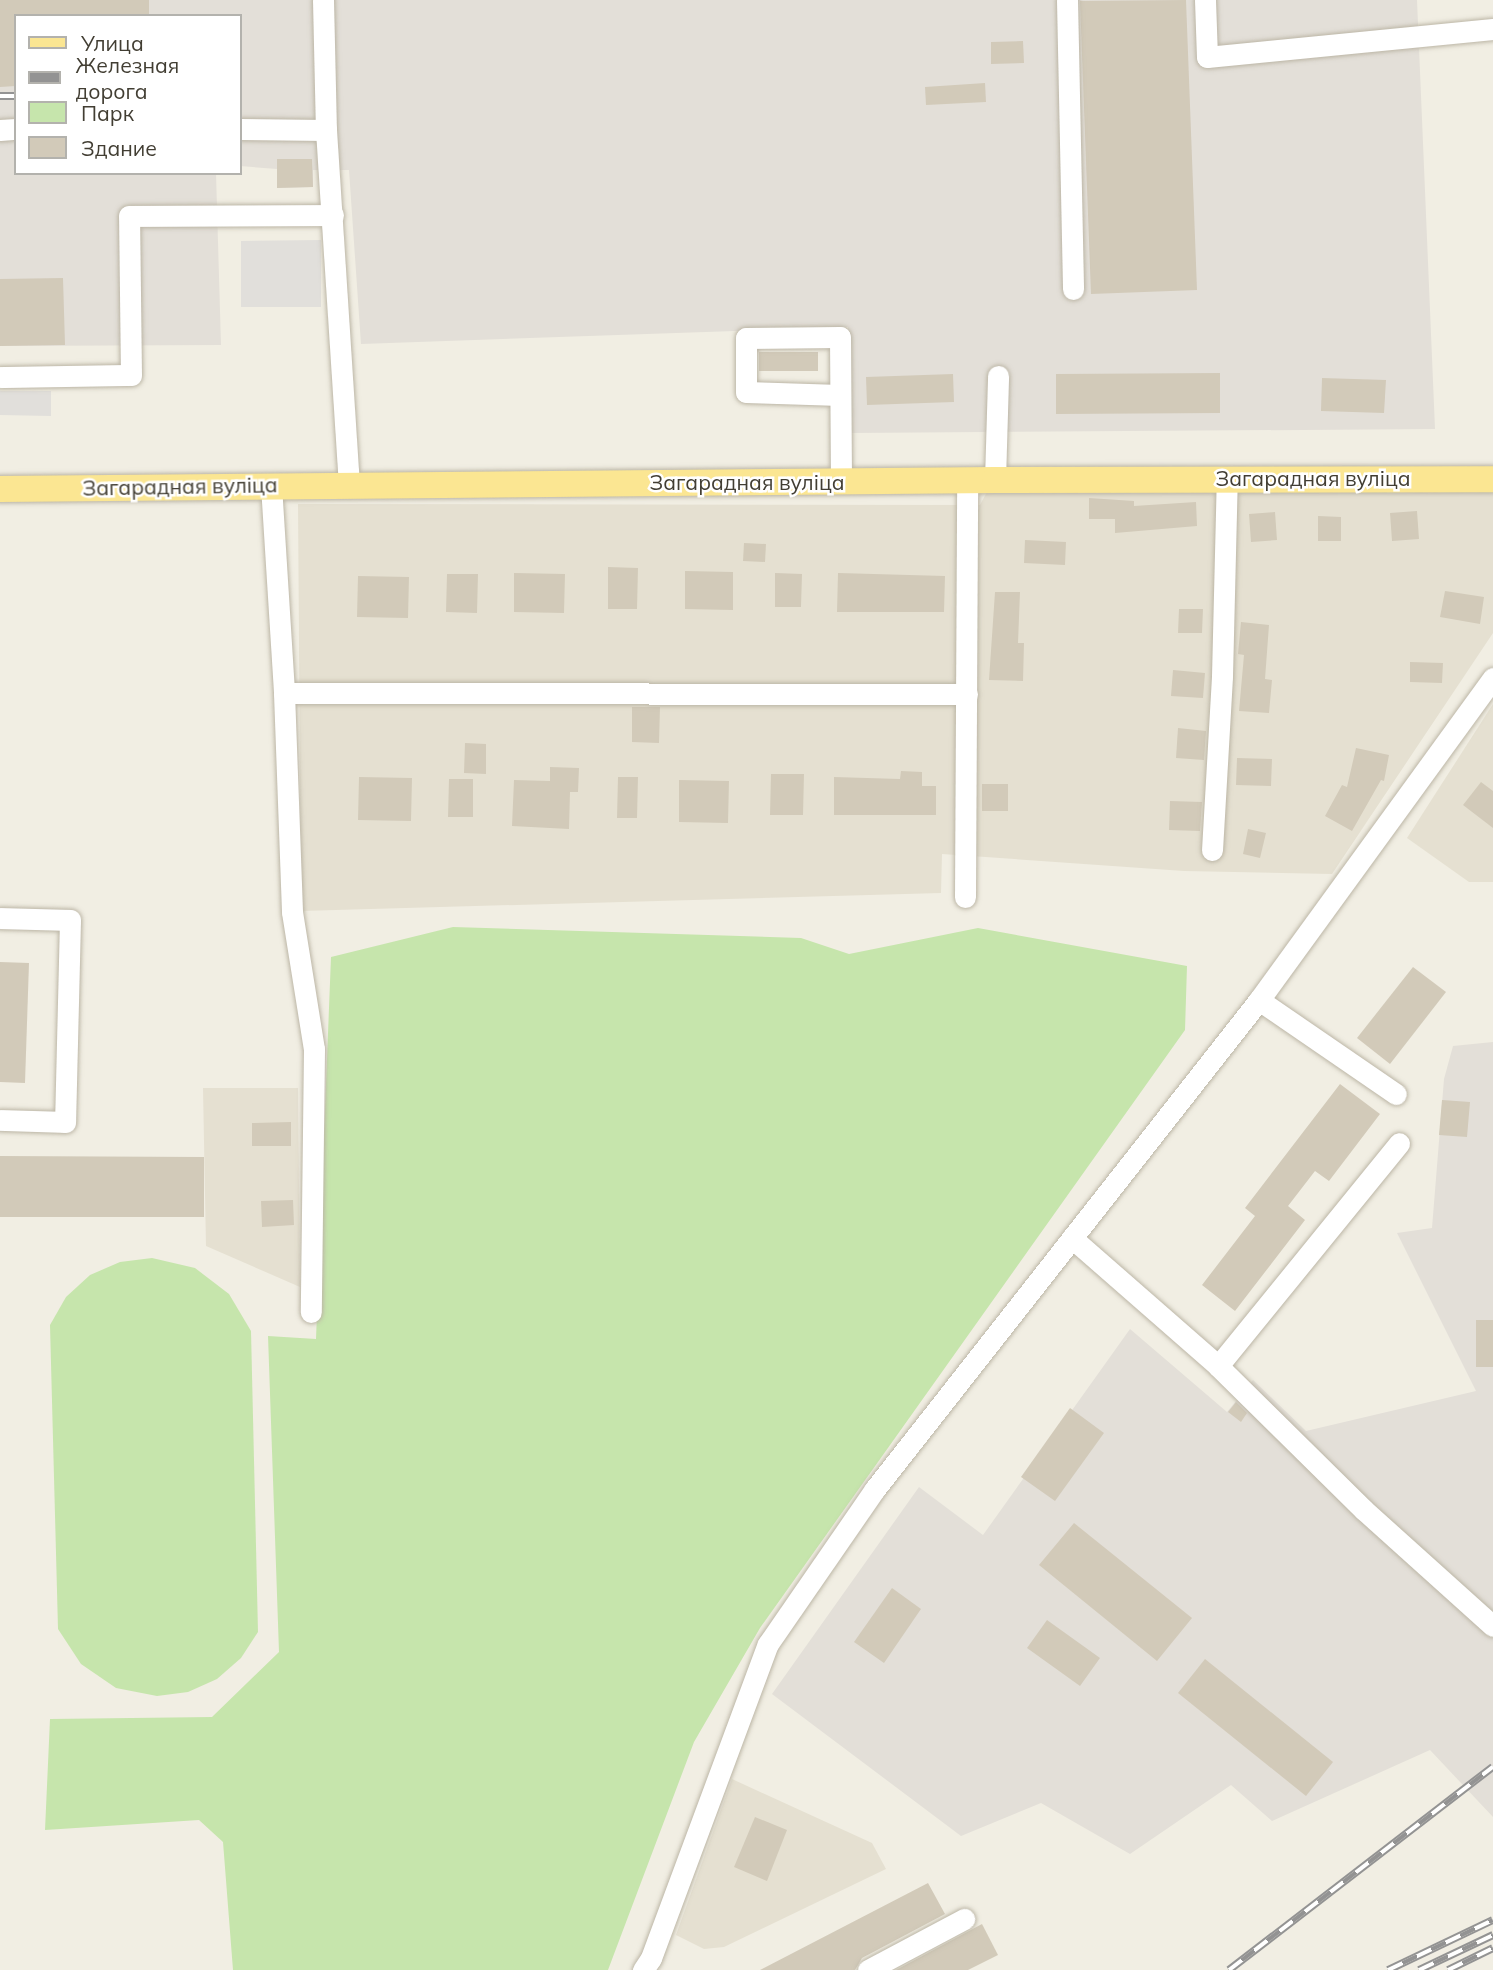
<!DOCTYPE html>
<meta charset="utf-8">
<style>
body{margin:0}
#map{position:relative;width:1493px;height:1970px;overflow:hidden;background:#f1eee3;font-family:Mulish,sans-serif}
div>[style]{position:absolute}
[style*='--x']{left:calc(var(--x)*1px);top:calc(var(--y)*1px);width:calc(var(--w)*1px);rotate:calc(var(--a)*1deg)}
.residential>*{inset:0;background:#e5e0d1}
.industrial>*{inset:0;background:#e3dfd8}
.green>*{inset:0;background:#c6e5ac}
.parking>*{inset:0;background:#e1dfdb}
.building>*{inset:0;background:#d2cab9}
.roads{filter:drop-shadow(0 0 2px #bcb6a6) drop-shadow(0 0 2px #bcb6a6)}
.minor>*{height:21px;margin:-10.5px;padding:0 10.5px;transform-origin:10.5px;border-radius:10.5px;background:#fff}
.major>*{height:26px;margin:-13px;padding:0 13px;transform-origin:13px;border-radius:13px;background:#fbe692}
.rail>*{height:8px;margin-top:-4px;transform-origin:0;background:repeating-linear-gradient(90deg,#fff 0 16px,#939393 0 32px);box-sizing:border-box;border-block:2px solid #939393}
span{translate:-50% -50%;white-space:nowrap;text-align:center;line-height:1.15;-webkit-text-stroke:5px #fff;paint-order:stroke}
.street-label{font-size:21px;color:#423e33}
.legend{position:absolute;left:14px;top:14px;width:228px;height:161px;box-sizing:border-box;background:#fff;border:2px solid #b3b2ad;margin:0;padding:9px 12px;list-style:none;font-size:21px;color:#423e33}
.legend li{display:flex;align-items:center;gap:14px;height:35px}
.legend b{width:35px;border:2px solid #b3b2ad}
</style>
<div id="map">
<div class="residential">
<i style="clip-path:polygon(988px 490px,1493px 492px,1493px 633px,1332px 874px,1184px 871px,942px 854px,941px 893px,301px 911px,298px 504px,980px 505px)"></i>
<i style="clip-path:polygon(1493px 704px,1493px 882px,1469px 882px,1407px 838px)"></i>
<i style="clip-path:polygon(203px 1088px,298px 1088px,300px 1287px,206px 1246px)"></i>
<i style="clip-path:polygon(732px 1779px,872px 1843px,886px 1869px,724px 1947px,704px 1949px,676px 1935px)"></i>
</div>
<div class="industrial">
<i style="clip-path:polygon(0 0,1417px 0,1435px 429px,852px 433px,848px 327px,361px 344px,349px 170px,313px 170px,313px 187px,277px 188px,277px 169px,240px 166px,240px 16px,16px 16px,16px 173px,216px 173px,221px 345px,0 346px)"></i>
<i style="clip-path:polygon(1493px 1042px,1493px 1817px,1430px 1750px,1272px 1821px,1231px 1785px,1130px 1854px,1041px 1803px,961px 1836px,772px 1694px,919px 1487px,983px 1535px,1130px 1329px,1227px 1412px,1253px 1380px,1306px 1431px,1476px 1391px,1397px 1233px,1432px 1228px,1444px 1079px,1453px 1046px)"></i>
</div>
<div class="green">
<i style="clip-path:polygon(453px 927px,801px 938px,849px 954px,978px 928px,1187px 966px,1185px 1030px,760px 1628px,694px 1742px,608px 1970px,233px 1970px,223px 1842px,199px 1820px,45px 1830px,50px 1719px,212px 1717px,279px 1652px,268px 1336px,316px 1339px,331px 957px)"></i>
<i style="clip-path:polygon(152px 1258px,195px 1268px,229px 1294px,251px 1331px,258px 1632px,241px 1658px,217px 1679px,188px 1692px,157px 1696px,116px 1688px,81px 1664px,58px 1629px,50px 1325px,66px 1297px,90px 1275px,120px 1262px)"></i>
</div>
<div class="parking">
<i style="clip-path:polygon(321px 240px,321px 307px,241px 307px,241px 241px)"></i>
<i style="clip-path:polygon(0 391px,51px 391px,51px 416px,0 415px)"></i>
</div>
<div class="building">
<i style="clip-path:polygon(0 0,149px 0,149px 16px,16px 16px,16px 86px,0 87px)"></i>
<i style="clip-path:polygon(1186px 0,1197px 290px,1091px 294px,1080px 1px)"></i>
<i style="clip-path:polygon(1023px 41px,1024px 63px,991px 64px,991px 42px)"></i>
<i style="clip-path:polygon(985px 83px,986px 102px,926px 105px,925px 87px)"></i>
<i style="clip-path:polygon(277px 159px,312px 159px,313px 187px,277px 188px)"></i>
<i style="clip-path:polygon(63px 278px,65px 345px,0 346px,0 279px)"></i>
<i style="clip-path:polygon(759px 352px,818px 352px,818px 371px,759px 371px)"></i>
<i style="clip-path:polygon(1220px 373px,1220px 413px,1056px 414px,1056px 374px)"></i>
<i style="clip-path:polygon(953px 374px,954px 402px,867px 405px,866px 377px)"></i>
<i style="clip-path:polygon(1322px 378px,1386px 380px,1384px 413px,1321px 411px)"></i>
<i style="clip-path:polygon(1089px 498px,1134px 501px,1134px 506px,1196px 502px,1197px 526px,1115px 533px,1115px 519px,1089px 519px)"></i>
<i style="clip-path:polygon(1417px 511px,1419px 539px,1392px 541px,1390px 513px)"></i>
<i style="clip-path:polygon(1275px 512px,1277px 540px,1251px 542px,1249px 514px)"></i>
<i style="clip-path:polygon(1318px 516px,1341px 517px,1341px 541px,1318px 541px)"></i>
<i style="clip-path:polygon(1025px 540px,1066px 542px,1065px 565px,1024px 563px)"></i>
<i style="clip-path:polygon(744px 543px,766px 544px,765px 562px,743px 561px)"></i>
<i style="clip-path:polygon(608px 567px,638px 568px,637px 609px,608px 609px)"></i>
<i style="clip-path:polygon(685px 571px,733px 572px,733px 610px,685px 609px)"></i>
<i style="clip-path:polygon(514px 573px,565px 574px,564px 613px,514px 612px)"></i>
<i style="clip-path:polygon(775px 573px,802px 574px,801px 607px,775px 607px)"></i>
<i style="clip-path:polygon(838px 573px,945px 576px,944px 612px,837px 612px)"></i>
<i style="clip-path:polygon(447px 574px,478px 574px,477px 613px,446px 612px)"></i>
<i style="clip-path:polygon(358px 576px,409px 577px,408px 618px,357px 617px)"></i>
<i style="clip-path:polygon(1445px 591px,1484px 597px,1480px 624px,1440px 617px)"></i>
<i style="clip-path:polygon(995px 592px,1020px 592px,1018px 643px,1024px 643px,1023px 681px,989px 680px)"></i>
<i style="clip-path:polygon(1179px 609px,1203px 609px,1202px 633px,1178px 633px)"></i>
<i style="clip-path:polygon(1241px 622px,1269px 625px,1265px 679px,1272px 680px,1269px 713px,1239px 711px,1244px 655px,1238px 654px)"></i>
<i style="clip-path:polygon(1410px 662px,1443px 663px,1442px 683px,1410px 682px)"></i>
<i style="clip-path:polygon(1173px 670px,1205px 673px,1203px 698px,1171px 696px)"></i>
<i style="clip-path:polygon(632px 707px,660px 707px,659px 743px,632px 742px)"></i>
<i style="clip-path:polygon(1178px 728px,1206px 731px,1204px 760px,1176px 758px)"></i>
<i style="clip-path:polygon(465px 743px,486px 744px,486px 774px,464px 773px)"></i>
<i style="clip-path:polygon(1356px 748px,1389px 755px,1384px 781px,1381px 780px,1352px 831px,1325px 816px,1342px 785px,1347px 787px)"></i>
<i style="clip-path:polygon(1237px 758px,1272px 759px,1271px 786px,1236px 785px)"></i>
<i style="clip-path:polygon(550px 767px,579px 768px,578px 792px,570px 792px,569px 829px,512px 826px,514px 780px,550px 781px)"></i>
<i style="clip-path:polygon(901px 771px,922px 772px,922px 786px,936px 786px,936px 815px,834px 815px,834px 777px,900px 779px)"></i>
<i style="clip-path:polygon(771px 774px,804px 774px,803px 815px,770px 815px)"></i>
<i style="clip-path:polygon(359px 777px,412px 778px,411px 821px,358px 820px)"></i>
<i style="clip-path:polygon(618px 777px,638px 777px,637px 818px,617px 818px)"></i>
<i style="clip-path:polygon(449px 779px,473px 779px,473px 817px,448px 817px)"></i>
<i style="clip-path:polygon(679px 780px,729px 781px,728px 823px,679px 822px)"></i>
<i style="clip-path:polygon(1481px 782px,1493px 791px,1493px 828px,1463px 805px)"></i>
<i style="clip-path:polygon(982px 784px,1008px 784px,1008px 811px,982px 811px)"></i>
<i style="clip-path:polygon(1170px 801px,1202px 802px,1200px 831px,1169px 830px)"></i>
<i style="clip-path:polygon(1248px 829px,1266px 833px,1260px 858px,1243px 854px)"></i>
<i style="clip-path:polygon(0 962px,29px 963px,25px 1083px,0 1082px)"></i>
<i style="clip-path:polygon(1413px 967px,1446px 992px,1390px 1064px,1357px 1038px)"></i>
<i style="clip-path:polygon(1340px 1084px,1380px 1114px,1329px 1181px,1315px 1171px,1288px 1206px,1305px 1220px,1235px 1311px,1202px 1285px,1255px 1216px,1245px 1208px)"></i>
<i style="clip-path:polygon(1442px 1100px,1470px 1102px,1467px 1137px,1439px 1135px)"></i>
<i style="clip-path:polygon(291px 1122px,291px 1146px,252px 1146px,252px 1123px)"></i>
<i style="clip-path:polygon(0 1156px,204px 1157px,204px 1217px,0 1217px)"></i>
<i style="clip-path:polygon(293px 1200px,294px 1225px,262px 1227px,261px 1201px)"></i>
<i style="clip-path:polygon(1476px 1320px,1493px 1320px,1493px 1367px,1476px 1367px)"></i>
<i style="clip-path:polygon(1236px 1402px,1247px 1413px,1241px 1422px,1228px 1412px)"></i>
<i style="clip-path:polygon(1070px 1408px,1104px 1433px,1055px 1501px,1021px 1477px)"></i>
<i style="clip-path:polygon(1074px 1523px,1192px 1618px,1157px 1661px,1039px 1565px)"></i>
<i style="clip-path:polygon(892px 1588px,921px 1609px,884px 1663px,854px 1642px)"></i>
<i style="clip-path:polygon(1047px 1620px,1100px 1658px,1080px 1686px,1027px 1648px)"></i>
<i style="clip-path:polygon(1205px 1659px,1333px 1762px,1306px 1796px,1178px 1693px)"></i>
<i style="clip-path:polygon(755px 1817px,787px 1830px,767px 1881px,734px 1867px)"></i>
<i style="clip-path:polygon(928px 1883px,945px 1914px,862px 1958px,855px 1970px,760px 1970px)"></i>
<i style="clip-path:polygon(982px 1924px,998px 1955px,968px 1970px,896px 1970px)"></i>
</div>
<div class="roads">
<div class="minor">
<i style="--x:323;--y:0;--w:130;--a:88.7"></i>
<i style="--x:1067;--y:0;--w:289;--a:88.8"></i>
<i style="--x:1205;--y:0;--w:57;--a:88"></i>
<i style="--x:1207;--y:57;--w:287;--a:-5.6"></i>
<i style="--x:240;--y:129;--w:86;--a:0.7"></i>
<i style="--x:326;--y:130;--w:356;--a:86.3"></i>
<i style="--x:0;--y:130;--w:16;--a:-4"></i>
<i style="--x:0;--y:377;--w:131;--a:-0.9"></i>
<i style="--x:131;--y:375;--w:159;--a:-90.7"></i>
<i style="--x:129;--y:216;--w:204;--a:-0.3"></i>
<i style="--x:840;--y:395;--w:94;--a:-178.2"></i>
<i style="--x:746;--y:392;--w:54;--a:-90"></i>
<i style="--x:746;--y:338;--w:94;--a:-0.6"></i>
<i style="--x:840;--y:337;--w:145;--a:89.6"></i>
<i style="--x:995;--y:480;--w:104;--a:-88.3"></i>
<i style="--x:271;--y:485;--w:208;--a:86.4"></i>
<i style="--x:284;--y:693;--w:219;--a:87.9"></i>
<i style="--x:292;--y:912;--w:139;--a:80.9"></i>
<i style="--x:314;--y:1049;--w:263;--a:90.7"></i>
<i style="--x:284;--y:693;--w:683;--a:0.08"></i>
<i style="--x:1212;--y:850;--w:174;--a:-86.7"></i>
<i style="--x:1222;--y:676;--w:198;--a:-88.6"></i>
<i style="--x:965;--y:897;--w:417;--a:-89.7"></i>
<i style="--x:0;--y:918;--w:70;--a:1.6"></i>
<i style="--x:70;--y:920;--w:202;--a:91.4"></i>
<i style="--x:65;--y:1122;--w:65;--a:-178.2"></i>
<i style="--x:1259;--y:1000;--w:166;--a:34.5"></i>
<i style="--x:1072;--y:1238;--w:194;--a:41.2"></i>
<i style="--x:1218;--y:1366;--w:205;--a:44.6"></i>
<i style="--x:1364;--y:1510;--w:173;--a:42"></i>
<i style="--x:1218;--y:1366;--w:287;--a:-50.9"></i>
<i style="--x:643;--y:1970;--w:14;--a:-56"></i>
<i style="--x:651;--y:1958;--w:335;--a:-69.6"></i>
<i style="--x:768;--y:1644;--w:188;--a:-55.4"></i>
<i style="--x:875;--y:1489;--w:622;--a:-51.86"></i>
<i style="--x:1259;--y:1000;--w:398;--a:-54"></i>
<i style="--x:868;--y:1970;--w:109;--a:-28"></i>
</div>
<div class="major">
<i style="--x:0;--y:489;--w:995;--a:-0.52"></i>
<i style="--x:995;--y:480;--w:498;--a:-0.1"></i>
</div>
</div>
<div class="rail">
<i style="--x:0;--y:96;--w:16;--a:0"></i>
<i style="--x:1229;--y:1970;--w:333;--a:-37.6"></i>
<i style="--x:1388;--y:1970;--w:116;--a:-25.5"></i>
<i style="--x:1419;--y:1970;--w:82;--a:-25.3"></i>
<i style="--x:1448;--y:1970;--w:50;--a:-26.1"></i>
</div>
<div class="street-label">
<span style="left:1313px;top:478px">Загарадная вуліца</span>
<span style="left:747px;top:482px">Загарадная вуліца</span>
<span style="left:180px;top:486px;rotate:-1deg">Загарадная вуліца</span>
</div>
<ul class="legend">
<li><b style="height:9px;background:#fbe692"></b>Улица</li>
<li><b style="height:9px;background:#939393"></b>Железная дорога</li>
<li><b style="height:19px;background:#c6e5ac"></b>Парк</li>
<li><b style="height:19px;background:#d2cab9"></b>Здание</li>
</ul>
</div>
